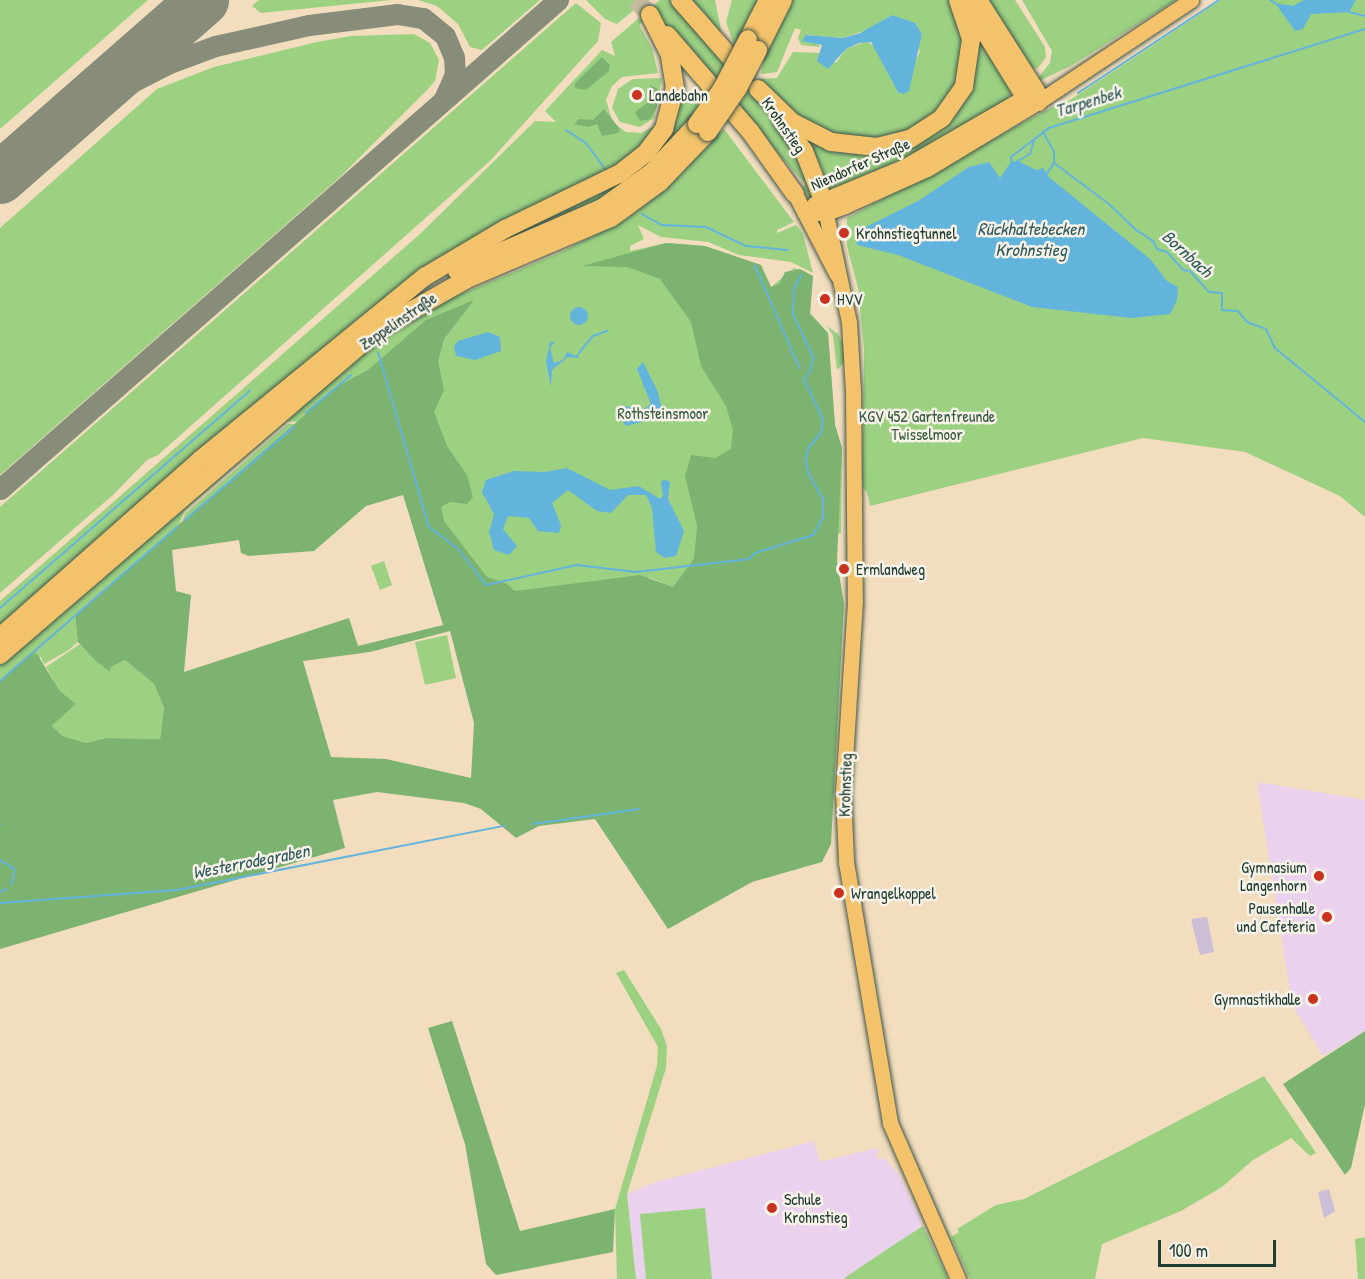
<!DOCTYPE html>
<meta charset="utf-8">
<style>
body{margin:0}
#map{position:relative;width:1365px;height:1279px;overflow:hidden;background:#f2ddbe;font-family:"Patrick Hand",sans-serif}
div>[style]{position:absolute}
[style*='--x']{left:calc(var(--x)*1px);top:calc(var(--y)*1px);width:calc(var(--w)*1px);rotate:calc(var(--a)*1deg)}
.built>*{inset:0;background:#ead1ed}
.industrial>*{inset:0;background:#cabfd7}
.green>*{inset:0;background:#9cd182}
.forest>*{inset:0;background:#7db370}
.water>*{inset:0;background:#62b4dd}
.round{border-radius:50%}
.stream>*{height:2px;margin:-1px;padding:0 1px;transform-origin:1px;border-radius:1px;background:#62b4dd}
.taxiway>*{height:21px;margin:-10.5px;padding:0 10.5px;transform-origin:10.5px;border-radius:10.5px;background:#888d79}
.runway>*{height:52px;margin:-26px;padding:0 26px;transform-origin:26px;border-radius:26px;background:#888d79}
.highway-tunnel>*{height:18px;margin-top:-9px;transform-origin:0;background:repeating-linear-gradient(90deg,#c8bda2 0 18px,transparent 0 27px)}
.roads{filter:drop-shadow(0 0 2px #3f5549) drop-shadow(0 0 2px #3f5549)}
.major>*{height:15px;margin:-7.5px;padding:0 7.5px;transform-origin:7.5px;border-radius:7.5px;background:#f3c26a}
.highway>*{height:18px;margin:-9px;padding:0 9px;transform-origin:9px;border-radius:9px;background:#f3c26a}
.bridges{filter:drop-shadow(0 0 2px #3f5549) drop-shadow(0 0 2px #3f5549)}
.highway-bridge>*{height:18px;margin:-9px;padding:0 9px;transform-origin:9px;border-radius:9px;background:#f3c26a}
.dots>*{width:16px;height:16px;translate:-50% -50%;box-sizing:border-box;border:3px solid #f7f3e8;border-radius:50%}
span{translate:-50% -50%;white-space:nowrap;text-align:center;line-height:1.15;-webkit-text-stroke:5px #f7f3e8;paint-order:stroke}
.poi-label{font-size:16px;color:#1f3d34}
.left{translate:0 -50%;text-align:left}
.right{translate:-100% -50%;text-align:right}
.street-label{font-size:16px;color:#1f3d34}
.park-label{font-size:16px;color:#385b44}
.water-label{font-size:18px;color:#305b5e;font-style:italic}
.scale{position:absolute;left:1158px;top:1240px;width:118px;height:27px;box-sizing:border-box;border:3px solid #1f3d34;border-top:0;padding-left:8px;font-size:18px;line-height:21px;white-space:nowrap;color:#1f3d34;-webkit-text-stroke:4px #f7f3e8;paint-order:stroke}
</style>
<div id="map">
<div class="built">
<i style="clip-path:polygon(1257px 782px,1365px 800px,1365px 1031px,1323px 1056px,1292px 1004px)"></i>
<i style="clip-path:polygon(814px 1141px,820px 1162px,876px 1148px,880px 1152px,876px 1155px,880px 1160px,884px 1157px,899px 1175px,921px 1221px,920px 1228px,843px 1279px,636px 1279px,627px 1194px,656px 1182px)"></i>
</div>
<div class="industrial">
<i style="clip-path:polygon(1207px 917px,1214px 952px,1200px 955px,1191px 919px)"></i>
<i style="clip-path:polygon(1329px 1189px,1335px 1211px,1324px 1218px,1318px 1192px)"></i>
</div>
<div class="green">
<i style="clip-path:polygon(0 0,148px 0,0 129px)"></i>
<i style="clip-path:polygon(259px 0,391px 0,261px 13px,252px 6px)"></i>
<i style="clip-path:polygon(418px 0,540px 0,482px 50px,470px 47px,458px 24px,437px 6px)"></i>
<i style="clip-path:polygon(586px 0,646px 0,617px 24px,605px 19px)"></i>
<i style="clip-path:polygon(660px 0,672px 0,726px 62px,715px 81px,654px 12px,639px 25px,652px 48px,658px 73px,622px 77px,612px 86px,606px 100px,613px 123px,626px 132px,641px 133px,656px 125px,636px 155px,416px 276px,364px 314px,0 630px,0 601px,420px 234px,535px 121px,556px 122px,545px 111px,602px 50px,615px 56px,611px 42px)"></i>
<i style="clip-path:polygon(688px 0,715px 0,722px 35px)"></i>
<i style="clip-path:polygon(732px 0,761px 0,734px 45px,726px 22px)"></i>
<i style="clip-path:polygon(791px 0,952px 0,959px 11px,965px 68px,930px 123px,870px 143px,813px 129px,775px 99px,757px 79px,777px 78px,793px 52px,819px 53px,836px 63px,846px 49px,867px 41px,878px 50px,894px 85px,909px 91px,909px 76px,920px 51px,892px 15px,866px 30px,843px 38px,806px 35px,821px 47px,801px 45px,798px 38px,801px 30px,795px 28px,777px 72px,761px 74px,764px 55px)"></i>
<i style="clip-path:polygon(983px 0,1015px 0,1045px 47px,1046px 57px,1038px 68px,1030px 69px)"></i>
<i style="clip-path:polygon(1022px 0,1176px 0,1069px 67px,1041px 80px,1038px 78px,1050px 63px,1052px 51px)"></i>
<i style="clip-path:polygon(1221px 0,1365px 0,1365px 517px,1340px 496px,1245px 452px,1143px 438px,870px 506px,867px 492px,862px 487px,864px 349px,858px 288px,847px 246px,847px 218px,1065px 100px,1067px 102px)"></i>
<i style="clip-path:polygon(576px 3px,601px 23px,598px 41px,491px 160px,158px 455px,147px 460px,114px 494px,0 593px,0 507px)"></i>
<i style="clip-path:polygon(972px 23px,1012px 90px,1008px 98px,915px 156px,836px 189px,827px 187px,818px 173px,823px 171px,821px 166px,816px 167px,804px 142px,809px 138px,855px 151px,950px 115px)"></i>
<i style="clip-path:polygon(414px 34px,430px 43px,439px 60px,435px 81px,428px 89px,340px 177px,0 475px,0 228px,157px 89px,214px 67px,317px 42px,351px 36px)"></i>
<i style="clip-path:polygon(662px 78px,654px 118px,640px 127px,620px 122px,612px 108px,618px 89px,633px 79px)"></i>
<i style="clip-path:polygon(679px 85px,694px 96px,693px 101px,699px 106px,665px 153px,604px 198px,533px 232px,461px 257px,633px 171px)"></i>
<i style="clip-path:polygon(749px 88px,782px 128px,816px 194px,810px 199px,802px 188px,806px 185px,738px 108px)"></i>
<i style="clip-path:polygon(724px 129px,794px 222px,777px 230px,777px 233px,796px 225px,803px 234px,813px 273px,791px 262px,739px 255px,708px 242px,661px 237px,638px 225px,644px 239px,630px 246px,630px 251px,666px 243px,705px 246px,761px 265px,771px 287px,794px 268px,813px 276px,810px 313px,828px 333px,835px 425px,842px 448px,841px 533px,673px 587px,650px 578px,455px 599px,392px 407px,307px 413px,299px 422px,287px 421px,184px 511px,179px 525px,75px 615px,78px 642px,67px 651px,44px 664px,41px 657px,0 681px,0 665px,361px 354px,449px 299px,557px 254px,625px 220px,667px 188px)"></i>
<i style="clip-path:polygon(827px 326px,838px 334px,843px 344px,845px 361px,837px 370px,833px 336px)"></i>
<i style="clip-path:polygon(288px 424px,297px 424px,182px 522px,185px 514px)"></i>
<i style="clip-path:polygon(384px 561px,392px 585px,380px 590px,371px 566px)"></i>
<i style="clip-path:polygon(447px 635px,456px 678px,425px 685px,415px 642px)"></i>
<i style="clip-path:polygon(80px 644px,110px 672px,111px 667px,125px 660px,154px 684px,164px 708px,160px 739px,105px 738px,86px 743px,62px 737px,52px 726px,76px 704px,60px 691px,46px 667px)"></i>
<i style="clip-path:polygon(624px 970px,661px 1029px,667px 1046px,666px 1068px,627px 1194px,636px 1279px,617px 1279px,615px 1209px,657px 1066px,658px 1047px,616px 973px)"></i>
<i style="clip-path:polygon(1264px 1076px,1316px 1153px,1310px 1156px,1291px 1138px,1253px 1160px,1222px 1187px,1181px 1211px,1102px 1244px,1095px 1279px,970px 1279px,951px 1237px,959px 1232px,957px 1229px,996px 1205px,1024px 1199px,1126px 1148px)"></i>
<i style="clip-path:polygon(705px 1208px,712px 1279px,646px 1279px,640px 1214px)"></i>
<i style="clip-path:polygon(923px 1226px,948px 1279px,843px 1279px,895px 1244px)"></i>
<i style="clip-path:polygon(1365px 1237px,1365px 1279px,1358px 1279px,1355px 1239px)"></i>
</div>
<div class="forest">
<i style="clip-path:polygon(602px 57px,610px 65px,609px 71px,586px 90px,575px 88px,575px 83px)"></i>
<i style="clip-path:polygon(651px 85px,659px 90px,657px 107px,650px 119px,640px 121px,635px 112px,650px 101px,647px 90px)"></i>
<i style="clip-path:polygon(604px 109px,620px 129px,618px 133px,602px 136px,597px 124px,588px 127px,574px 124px,579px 119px,593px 120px)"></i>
<i style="clip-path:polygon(evenodd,666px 243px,705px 246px,761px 265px,771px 287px,779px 284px,785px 272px,800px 269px,813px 276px,810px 314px,828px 333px,835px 425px,842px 448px,837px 561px,844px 604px,831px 844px,822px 862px,752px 882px,668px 929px,595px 819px,539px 826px,516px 838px,481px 809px,464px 803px,377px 792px,333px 800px,345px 848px,0 949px,0 681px,32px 652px,37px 654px,60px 691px,76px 704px,52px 726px,62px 736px,86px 743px,105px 738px,160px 739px,164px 708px,154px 684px,125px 660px,111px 667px,110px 672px,95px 660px,78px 642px,75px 615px,338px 386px,368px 370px,426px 320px,474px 300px,444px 339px,438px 361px,444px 390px,434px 412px,447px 446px,467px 475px,473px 497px,467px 504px,450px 502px,441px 507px,444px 521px,487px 577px,507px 584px,515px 591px,640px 575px,673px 587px,694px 559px,697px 526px,685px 476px,691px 455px,715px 458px,731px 449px,733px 430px,726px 406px,701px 366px,691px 322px,660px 279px,627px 267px,582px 266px,666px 243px,403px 495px,443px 625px,358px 646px,349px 618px,184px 672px,191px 595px,176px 591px,172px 550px,239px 540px,241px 553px,249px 556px,314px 551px,366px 506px,403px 495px,666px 243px,450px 631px,474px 723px,471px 778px,386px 759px,331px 757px,303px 661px,370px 652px,450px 631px)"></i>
<i style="clip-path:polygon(452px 1021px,520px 1231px,615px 1209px,613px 1252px,496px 1275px,486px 1264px,465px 1144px,428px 1028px)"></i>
<i style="clip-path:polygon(1365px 1031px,1365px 1104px,1351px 1168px,1345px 1175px,1283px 1084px)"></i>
</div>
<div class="water">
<i style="clip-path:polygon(1304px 0,1356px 0,1349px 12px,1311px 14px,1303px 29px,1295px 31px,1275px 3px,1293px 6px)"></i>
<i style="clip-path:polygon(892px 15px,915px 23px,922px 34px,909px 91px,903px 94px,898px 92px,871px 42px,859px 43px,846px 49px,828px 69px,817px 61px,822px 45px,802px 41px,806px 35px,843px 38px,860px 33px)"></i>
<i style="clip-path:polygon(1018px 161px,1036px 170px,1043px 168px,1050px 178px,1150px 259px,1167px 281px,1178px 287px,1177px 300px,1170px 314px,1131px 318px,1032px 307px,898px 255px,857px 245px,856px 237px,864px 228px,918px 201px,969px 167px,989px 162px,1000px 178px,1011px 162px)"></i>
<i class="round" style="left:570px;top:307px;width:18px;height:18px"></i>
<i style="clip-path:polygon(488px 332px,500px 337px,501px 351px,475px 360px,456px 356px,454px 346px,458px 341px)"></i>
<i style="clip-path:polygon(550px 342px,555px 342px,550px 348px,554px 363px,563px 360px,567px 352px,576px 356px,579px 353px,578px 358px,568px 357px,552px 370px,551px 387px,546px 362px)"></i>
<i style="clip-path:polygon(643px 362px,658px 392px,663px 416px,626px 426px,619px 417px,624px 406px,643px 410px,651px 404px,637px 369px)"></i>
<i style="clip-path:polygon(567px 468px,610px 490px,639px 486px,660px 499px,663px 496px,661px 483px,664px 479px,670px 482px,668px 499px,684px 531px,676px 556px,665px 558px,656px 552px,652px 508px,646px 495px,628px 495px,611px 513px,597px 511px,568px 490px,552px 503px,561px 525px,559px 533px,538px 531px,529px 518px,508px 516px,503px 529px,517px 546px,509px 555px,494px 550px,489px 532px,494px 514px,482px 492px,486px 480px,514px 471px,545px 472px)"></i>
</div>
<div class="stream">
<i style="--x:1270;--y:0;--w:6;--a:31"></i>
<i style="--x:1349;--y:12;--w:16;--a:14"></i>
<i style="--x:1078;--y:93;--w:169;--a:-33.4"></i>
<i style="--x:566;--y:130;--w:24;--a:33"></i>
<i style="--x:586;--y:143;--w:34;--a:54"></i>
<i style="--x:1043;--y:132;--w:23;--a:61"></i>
<i style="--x:1054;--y:152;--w:11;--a:90"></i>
<i style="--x:1016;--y:162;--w:16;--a:-30"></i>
<i style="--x:1030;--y:154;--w:14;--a:-73"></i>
<i style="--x:1012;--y:165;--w:8;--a:-97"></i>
<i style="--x:1011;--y:157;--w:48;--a:-37.3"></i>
<i style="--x:1049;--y:128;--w:331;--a:-17.4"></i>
<i style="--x:1047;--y:173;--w:12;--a:-55"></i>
<i style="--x:1054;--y:163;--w:69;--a:36.7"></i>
<i style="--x:1109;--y:204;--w:36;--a:44"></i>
<i style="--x:1135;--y:229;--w:22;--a:34"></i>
<i style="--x:1153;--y:241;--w:9;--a:63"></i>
<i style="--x:1157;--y:249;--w:10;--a:17"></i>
<i style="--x:1167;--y:252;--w:24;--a:48"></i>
<i style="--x:1183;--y:270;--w:7;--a:8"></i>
<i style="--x:1190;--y:271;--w:28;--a:48"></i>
<i style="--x:1209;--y:292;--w:13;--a:4"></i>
<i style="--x:1222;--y:293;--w:17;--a:90"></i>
<i style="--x:1222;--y:310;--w:16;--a:4"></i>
<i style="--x:1238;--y:311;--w:14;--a:51"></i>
<i style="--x:1247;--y:322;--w:20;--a:20"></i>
<i style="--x:1266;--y:329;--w:21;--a:65"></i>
<i style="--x:1275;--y:348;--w:117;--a:39.4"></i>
<i style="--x:642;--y:214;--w:23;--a:29"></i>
<i style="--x:662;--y:225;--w:44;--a:2.6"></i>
<i style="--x:706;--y:227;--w:44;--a:25.4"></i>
<i style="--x:746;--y:246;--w:42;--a:5.4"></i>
<i style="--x:755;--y:266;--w:112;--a:66.4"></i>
<i style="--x:378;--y:352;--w:182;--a:73.8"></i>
<i style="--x:429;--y:527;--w:35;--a:37"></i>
<i style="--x:457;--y:548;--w:47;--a:51.9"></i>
<i style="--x:486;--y:585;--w:93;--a:-12.4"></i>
<i style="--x:577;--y:565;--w:59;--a:6.8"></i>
<i style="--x:636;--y:572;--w:114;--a:-6.6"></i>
<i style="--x:749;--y:559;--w:8;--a:-45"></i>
<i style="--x:755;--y:553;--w:61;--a:-17.2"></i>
<i style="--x:813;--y:535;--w:21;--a:-61"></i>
<i style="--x:823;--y:517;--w:18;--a:-90"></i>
<i style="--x:823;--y:499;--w:30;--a:-120"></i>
<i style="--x:808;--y:473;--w:15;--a:-98"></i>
<i style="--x:806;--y:458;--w:11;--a:-75"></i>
<i style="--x:809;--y:447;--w:18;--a:-49"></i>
<i style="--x:821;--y:433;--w:13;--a:-81"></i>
<i style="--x:823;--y:420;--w:45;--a:-114.9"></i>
<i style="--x:804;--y:379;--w:10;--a:-53"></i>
<i style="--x:810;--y:371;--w:14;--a:-78"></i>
<i style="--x:813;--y:357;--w:47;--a:-114.9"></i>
<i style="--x:793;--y:314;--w:25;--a:-88"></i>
<i style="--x:794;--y:289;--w:16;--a:-63"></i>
<i style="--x:579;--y:353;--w:22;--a:-51"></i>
<i style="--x:593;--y:336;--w:15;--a:-20"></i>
<i style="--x:306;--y:413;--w:59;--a:-40.2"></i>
<i style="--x:185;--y:520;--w:143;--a:-40.5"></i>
<i style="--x:0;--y:608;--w:331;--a:-41"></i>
<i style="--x:0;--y:681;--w:235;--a:-41"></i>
<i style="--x:0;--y:824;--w:1;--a:90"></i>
<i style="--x:533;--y:824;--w:107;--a:-8.1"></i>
<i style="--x:0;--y:860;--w:17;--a:31"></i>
<i style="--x:15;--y:869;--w:16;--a:105"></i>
<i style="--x:0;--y:892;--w:7;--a:-27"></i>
<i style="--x:0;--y:903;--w:177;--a:-4.2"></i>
<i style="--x:177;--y:890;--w:333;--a:-11.1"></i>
</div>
<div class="taxiway">
<i style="--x:50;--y:135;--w:70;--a:-35.1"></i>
<i style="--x:107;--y:95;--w:68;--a:-27.3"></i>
<i style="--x:167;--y:64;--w:51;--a:-20.6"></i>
<i style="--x:215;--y:46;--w:96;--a:-12.6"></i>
<i style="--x:309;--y:25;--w:89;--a:-7.1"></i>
<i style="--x:397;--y:14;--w:26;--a:9"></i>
<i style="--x:423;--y:18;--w:28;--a:39"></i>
<i style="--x:445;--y:36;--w:23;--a:67"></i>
<i style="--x:454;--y:57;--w:17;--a:87"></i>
<i style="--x:455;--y:74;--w:27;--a:114"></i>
<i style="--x:0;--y:489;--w:742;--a:-41.23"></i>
</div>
<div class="runway">
<i style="--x:0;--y:178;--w:270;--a:-41.2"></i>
</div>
<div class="highway-tunnel">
<i style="--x:636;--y:0;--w:21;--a:47"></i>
</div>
<div class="roads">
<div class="major">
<i style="--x:795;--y:194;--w:91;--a:62.6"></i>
<i style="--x:823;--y:200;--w:125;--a:78"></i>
<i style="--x:849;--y:322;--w:70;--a:86.7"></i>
<i style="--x:853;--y:392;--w:209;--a:89.5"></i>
<i style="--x:855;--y:601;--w:191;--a:93.6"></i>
<i style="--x:843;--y:792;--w:70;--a:87.5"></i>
<i style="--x:846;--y:862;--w:265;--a:80.4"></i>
<i style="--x:890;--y:1123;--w:170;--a:66.4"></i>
<i style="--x:814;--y:204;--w:99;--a:-22.7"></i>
<i style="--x:905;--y:166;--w:150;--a:-30"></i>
<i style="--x:806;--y:213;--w:20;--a:0"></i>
<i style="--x:826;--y:213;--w:20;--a:-20"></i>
<i style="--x:845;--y:206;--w:90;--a:-24.3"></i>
<i style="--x:927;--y:169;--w:130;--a:-31.1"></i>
<i style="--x:1038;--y:102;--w:184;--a:-33.7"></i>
</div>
<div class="highway">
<i style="--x:680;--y:0;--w:97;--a:48.8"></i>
<i style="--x:969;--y:6;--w:107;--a:58.4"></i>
<i style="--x:1025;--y:97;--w:14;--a:21"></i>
<i style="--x:1038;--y:102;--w:11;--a:-100"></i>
<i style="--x:1036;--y:91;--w:108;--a:-122.5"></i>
<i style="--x:667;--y:35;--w:127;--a:49.2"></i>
<i style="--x:750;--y:131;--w:77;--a:54.5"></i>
<i style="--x:748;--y:39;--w:42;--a:-62.8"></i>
<i style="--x:758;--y:50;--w:56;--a:-63.4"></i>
<i style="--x:758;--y:89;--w:47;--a:44.1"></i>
<i style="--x:792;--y:122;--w:44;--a:27.1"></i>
<i style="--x:831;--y:142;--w:46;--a:6.2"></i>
<i style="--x:877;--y:147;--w:34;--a:-14"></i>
<i style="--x:910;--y:139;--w:38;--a:-33"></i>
<i style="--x:942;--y:118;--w:39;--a:-55"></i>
<i style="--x:964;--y:86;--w:48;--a:-81.5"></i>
<i style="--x:971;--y:39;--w:41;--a:-108.4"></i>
<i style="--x:782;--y:120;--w:38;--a:55"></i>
<i style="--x:804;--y:151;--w:53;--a:68.8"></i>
<i style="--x:457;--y:271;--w:158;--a:-23.5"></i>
<i style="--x:602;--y:208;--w:62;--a:-35.8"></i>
<i style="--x:652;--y:172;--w:66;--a:-46.8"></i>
<i style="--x:0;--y:637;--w:267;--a:-41.5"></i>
<i style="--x:200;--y:460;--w:291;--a:-39.2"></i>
<i style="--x:426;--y:276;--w:92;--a:-30.7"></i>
<i style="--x:505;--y:229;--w:127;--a:-25.8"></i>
<i style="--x:619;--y:174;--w:34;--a:-38"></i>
<i style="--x:646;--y:153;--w:30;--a:-53"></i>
<i style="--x:664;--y:129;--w:42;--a:-75"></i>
<i style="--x:675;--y:88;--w:33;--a:-99"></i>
<i style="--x:670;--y:55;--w:45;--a:-116.6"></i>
<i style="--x:0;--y:655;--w:500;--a:-40.7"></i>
<i style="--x:379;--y:329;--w:101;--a:-29.6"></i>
<i style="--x:467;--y:279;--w:156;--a:-23"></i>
<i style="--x:611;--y:218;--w:61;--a:-36.3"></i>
<i style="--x:660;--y:182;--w:69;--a:-46.2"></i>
</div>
</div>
<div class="bridges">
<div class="highway-bridge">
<i style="--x:697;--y:124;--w:43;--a:-54.5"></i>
<i style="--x:722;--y:89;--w:56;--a:-62.5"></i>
<i style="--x:708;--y:132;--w:53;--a:-55.7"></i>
<i style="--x:738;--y:88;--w:43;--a:-62.2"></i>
</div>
</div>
<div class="dots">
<i style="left:637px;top:95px;background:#c8321e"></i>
<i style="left:844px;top:233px;background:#c8321e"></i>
<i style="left:825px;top:299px;background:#c8321e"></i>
<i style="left:844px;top:569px;background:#c8321e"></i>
<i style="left:1319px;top:876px;background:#c8321e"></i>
<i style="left:839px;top:893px;background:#c8321e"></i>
<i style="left:1327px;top:917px;background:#c8321e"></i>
<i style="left:1313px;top:999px;background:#c8321e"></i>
<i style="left:772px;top:1208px;background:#c8321e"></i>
</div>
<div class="poi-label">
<span class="left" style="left:649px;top:95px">Landebahn</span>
<span class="left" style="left:856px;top:233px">Krohnstiegtunnel</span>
<span class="left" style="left:837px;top:299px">HVV</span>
<span class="left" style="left:856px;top:569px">Ermlandweg</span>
<span class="right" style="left:1307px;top:876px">Gymnasium<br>Langenhorn</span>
<span class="left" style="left:851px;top:893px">Wrangelkoppel</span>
<span class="right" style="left:1315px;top:917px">Pausenhalle<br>und Cafeteria</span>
<span class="right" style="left:1301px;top:999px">Gymnastikhalle</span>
<span class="left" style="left:784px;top:1208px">Schule<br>Krohnstieg</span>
</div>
<div class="street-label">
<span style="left:784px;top:125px;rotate:55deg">Krohnstieg</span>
<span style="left:860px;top:164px;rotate:-24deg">Niendorfer Straße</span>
<span style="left:398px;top:321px;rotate:-34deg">Zeppelinstraße</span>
<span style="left:845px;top:785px;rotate:-88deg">Krohnstieg</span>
</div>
<div class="park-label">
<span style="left:663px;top:413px">Rothsteinsmoor</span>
<span style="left:927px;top:425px">KGV 452 Gartenfreunde<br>Twisselmoor</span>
</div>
<div class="water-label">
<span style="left:1088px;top:102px;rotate:-17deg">Tarpenbek</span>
<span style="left:1031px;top:240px">Rückhaltebecken<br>Krohnstieg</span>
<span style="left:1187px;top:254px;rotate:42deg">Bornbach</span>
<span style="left:251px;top:862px;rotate:-11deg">Westerrodegraben</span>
</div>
<div class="scale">100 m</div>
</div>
